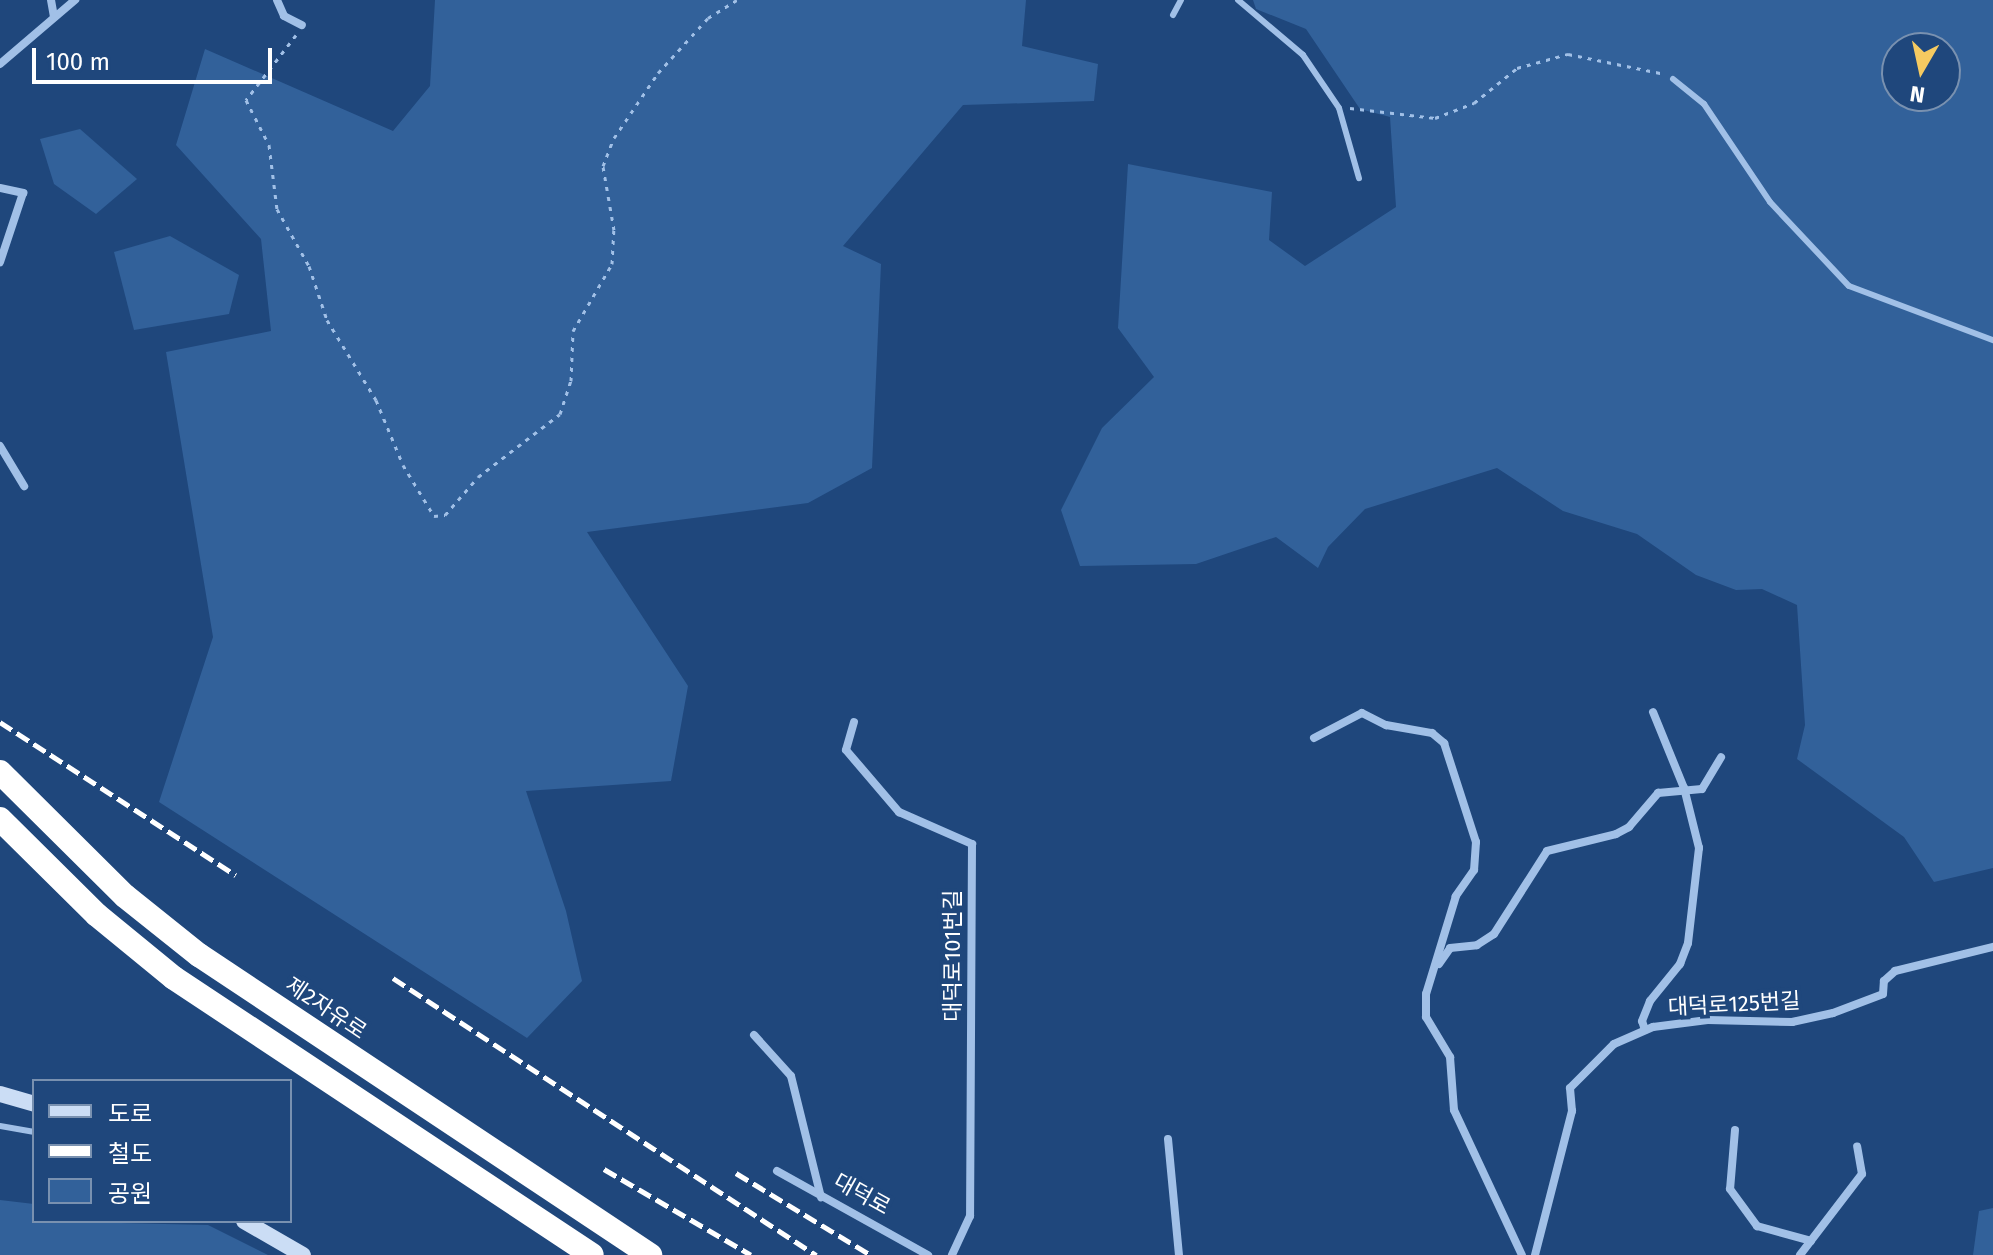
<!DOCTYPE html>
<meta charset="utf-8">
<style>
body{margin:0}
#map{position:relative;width:1993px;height:1255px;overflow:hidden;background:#1f477c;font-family:"Fira Sans","Noto Sans KR",sans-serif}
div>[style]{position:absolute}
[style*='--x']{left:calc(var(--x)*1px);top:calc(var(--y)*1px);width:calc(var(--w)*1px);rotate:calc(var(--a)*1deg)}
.green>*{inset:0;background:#32619a}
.path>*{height:3px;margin-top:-1.5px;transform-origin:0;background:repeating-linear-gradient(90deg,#a1c0e7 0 4px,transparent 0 10px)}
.lane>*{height:6px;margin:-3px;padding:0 3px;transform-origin:3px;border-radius:3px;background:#a1c0e7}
.street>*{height:8px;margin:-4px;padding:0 4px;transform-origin:4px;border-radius:4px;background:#a1c0e7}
.secondary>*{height:16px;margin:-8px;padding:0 8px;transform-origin:8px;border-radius:8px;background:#cbddf5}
.highway>*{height:24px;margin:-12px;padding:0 12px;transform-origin:12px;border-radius:12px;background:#fff}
.rail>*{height:5px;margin-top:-2.5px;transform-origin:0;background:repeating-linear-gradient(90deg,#fff 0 14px,transparent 0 20px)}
span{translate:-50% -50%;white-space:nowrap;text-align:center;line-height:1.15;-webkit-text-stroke:8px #1f477c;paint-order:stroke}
.street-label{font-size:22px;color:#fff}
.legend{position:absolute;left:32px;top:1079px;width:260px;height:144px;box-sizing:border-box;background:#1f477c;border:2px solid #7991b0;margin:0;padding:10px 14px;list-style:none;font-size:24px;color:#fff}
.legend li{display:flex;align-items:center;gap:16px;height:40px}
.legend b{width:40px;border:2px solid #7991b0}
.north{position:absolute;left:1881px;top:32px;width:80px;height:80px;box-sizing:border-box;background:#1f477c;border:2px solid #7991b0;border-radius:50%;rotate:189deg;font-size:22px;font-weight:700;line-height:32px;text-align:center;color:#fff}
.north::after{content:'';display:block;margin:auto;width:28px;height:36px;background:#f5ca61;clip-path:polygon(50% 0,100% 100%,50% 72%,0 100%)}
.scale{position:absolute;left:32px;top:48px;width:240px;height:36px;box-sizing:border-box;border:4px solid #fff;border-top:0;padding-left:10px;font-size:24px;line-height:28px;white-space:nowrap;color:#fff;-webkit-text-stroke:6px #1f477c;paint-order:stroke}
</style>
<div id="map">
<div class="green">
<i style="clip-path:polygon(435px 0,1026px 0,1022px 46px,1098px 64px,1094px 101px,963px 105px,843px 246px,881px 264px,872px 468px,808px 503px,587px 532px,688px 686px,671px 781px,526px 791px,566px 911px,582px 981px,527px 1038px,159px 802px,213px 637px,166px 352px,271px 331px,261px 239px,176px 145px,205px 49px,393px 131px,430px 86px)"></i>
<i style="clip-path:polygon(evenodd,1253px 0,1993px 0,1993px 868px,1934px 882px,1904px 837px,1797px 759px,1805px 725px,1797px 605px,1762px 589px,1736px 590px,1696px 575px,1637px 534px,1563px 511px,1497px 468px,1365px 509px,1328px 547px,1318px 568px,1276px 537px,1196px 564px,1080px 566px,1061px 510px,1102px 428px,1154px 377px,1118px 328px,1128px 164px,1272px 192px,1269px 240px,1305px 266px,1396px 207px,1390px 117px,1360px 109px,1306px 29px,1256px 9px,1253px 0,1897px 48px,1945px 48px,1945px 96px,1897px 96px,1897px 48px)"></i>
<i style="clip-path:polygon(80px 129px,137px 179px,96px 214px,54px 184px,40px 139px)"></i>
<i style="clip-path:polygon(170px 236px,239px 275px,229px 314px,134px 330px,114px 252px)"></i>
<i style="clip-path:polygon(0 1200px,34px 1204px,34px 1221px,208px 1225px,268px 1255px,0 1255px)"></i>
<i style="clip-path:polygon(1993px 1208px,1993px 1255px,1973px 1255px,1979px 1211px)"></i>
</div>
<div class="path">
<i style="--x:296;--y:35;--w:82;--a:127.6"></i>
<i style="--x:246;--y:100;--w:51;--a:62.9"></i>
<i style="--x:269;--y:145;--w:64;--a:82.9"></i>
<i style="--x:277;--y:209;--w:65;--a:60.7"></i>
<i style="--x:309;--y:266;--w:57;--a:71.6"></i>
<i style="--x:327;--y:320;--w:94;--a:58.5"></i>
<i style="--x:376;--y:400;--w:70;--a:67.4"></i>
<i style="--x:403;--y:465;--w:60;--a:58.7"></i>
<i style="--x:434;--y:516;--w:11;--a:-5"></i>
<i style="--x:445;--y:515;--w:50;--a:-49"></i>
<i style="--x:478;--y:477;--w:103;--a:-37.5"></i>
<i style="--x:560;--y:414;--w:35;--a:-72"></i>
<i style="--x:571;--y:381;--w:50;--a:-87.7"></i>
<i style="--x:573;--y:331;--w:78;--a:-59.8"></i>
<i style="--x:612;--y:264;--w:34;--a:-87"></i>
<i style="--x:614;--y:230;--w:65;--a:-99.8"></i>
<i style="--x:603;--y:166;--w:30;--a:-69"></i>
<i style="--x:614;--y:138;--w:78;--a:-55.9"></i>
<i style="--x:658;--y:73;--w:74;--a:-47.7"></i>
<i style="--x:708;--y:18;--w:34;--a:-32"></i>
<i style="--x:1350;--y:108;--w:86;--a:6.7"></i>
<i style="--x:1435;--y:118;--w:42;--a:-21"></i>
<i style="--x:1474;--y:103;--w:55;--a:-39.1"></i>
<i style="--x:1517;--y:68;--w:53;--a:-15.4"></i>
<i style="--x:1568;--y:54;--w:99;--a:11.7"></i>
</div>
<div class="lane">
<i style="--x:1238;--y:0;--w:85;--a:40.2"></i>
<i style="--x:1303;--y:55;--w:64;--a:55.8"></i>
<i style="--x:1339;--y:108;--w:73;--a:74.1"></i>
<i style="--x:1173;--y:15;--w:17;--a:-62"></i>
<i style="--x:1673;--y:79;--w:40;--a:39"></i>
<i style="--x:1704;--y:104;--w:118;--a:56"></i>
<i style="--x:1770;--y:202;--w:115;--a:46.8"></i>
<i style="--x:1849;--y:286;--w:154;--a:20.6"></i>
<i style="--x:0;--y:1126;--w:35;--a:10"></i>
</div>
<div class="street">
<i style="--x:51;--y:0;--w:17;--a:80"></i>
<i style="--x:277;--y:0;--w:17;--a:66"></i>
<i style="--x:284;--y:16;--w:20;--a:27"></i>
<i style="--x:0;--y:64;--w:99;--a:-40.5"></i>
<i style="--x:0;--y:188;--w:24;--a:12"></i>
<i style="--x:23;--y:193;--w:73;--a:108.4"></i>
<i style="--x:0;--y:446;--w:47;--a:59"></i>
<i style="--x:854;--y:722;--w:29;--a:106"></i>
<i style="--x:846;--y:750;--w:82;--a:49.5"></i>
<i style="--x:899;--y:812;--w:80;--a:23.7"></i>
<i style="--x:972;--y:844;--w:372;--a:90.3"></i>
<i style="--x:970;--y:1216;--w:43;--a:114.8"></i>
<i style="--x:1314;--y:738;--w:54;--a:-27.5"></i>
<i style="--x:1362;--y:713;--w:27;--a:27"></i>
<i style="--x:1386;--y:725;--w:47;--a:9.9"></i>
<i style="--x:1432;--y:733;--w:16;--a:40"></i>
<i style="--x:1444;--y:743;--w:104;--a:72.1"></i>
<i style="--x:1476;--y:842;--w:28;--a:94"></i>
<i style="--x:1474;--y:870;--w:32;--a:125"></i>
<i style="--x:1456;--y:896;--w:102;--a:107"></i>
<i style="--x:1426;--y:994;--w:23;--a:90"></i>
<i style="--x:1426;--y:1017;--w:47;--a:59"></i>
<i style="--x:1450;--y:1057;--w:53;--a:85.7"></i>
<i style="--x:1454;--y:1110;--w:160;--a:64.9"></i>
<i style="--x:1439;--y:964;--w:19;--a:-55"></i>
<i style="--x:1450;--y:948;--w:27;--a:-6"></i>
<i style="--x:1477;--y:945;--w:20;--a:-33"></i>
<i style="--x:1494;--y:934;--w:98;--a:-57.4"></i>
<i style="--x:1547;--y:851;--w:71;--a:-13.8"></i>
<i style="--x:1616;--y:834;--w:15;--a:-28"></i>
<i style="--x:1629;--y:827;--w:45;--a:-49.5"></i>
<i style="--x:1658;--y:793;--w:44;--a:-5.2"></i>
<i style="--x:1702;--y:789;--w:37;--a:-59"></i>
<i style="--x:1645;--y:1030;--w:9;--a:-108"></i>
<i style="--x:1642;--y:1021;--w:22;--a:-68"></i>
<i style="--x:1650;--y:1001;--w:48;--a:-51"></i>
<i style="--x:1680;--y:964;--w:22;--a:-69"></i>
<i style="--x:1688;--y:943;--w:96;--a:-83.4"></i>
<i style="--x:1699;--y:848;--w:62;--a:-104"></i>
<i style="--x:1684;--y:788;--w:82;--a:-112.2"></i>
<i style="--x:754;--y:1035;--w:55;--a:47.9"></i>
<i style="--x:791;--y:1076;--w:125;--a:76.1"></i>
<i style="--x:1735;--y:1130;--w:59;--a:94.8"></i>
<i style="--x:1730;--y:1189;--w:46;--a:53.9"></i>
<i style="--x:1757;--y:1226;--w:56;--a:15.5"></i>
<i style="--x:1168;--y:1139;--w:117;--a:84.6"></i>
<i style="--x:777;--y:1171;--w:173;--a:29.1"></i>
<i style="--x:1535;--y:1255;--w:149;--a:-75.6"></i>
<i style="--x:1572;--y:1111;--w:23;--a:-95"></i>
<i style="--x:1570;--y:1088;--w:62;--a:-45"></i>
<i style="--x:1614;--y:1044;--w:43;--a:-23.6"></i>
<i style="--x:1653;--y:1027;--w:55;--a:-7.3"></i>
<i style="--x:1708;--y:1020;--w:84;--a:1.4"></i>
<i style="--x:1792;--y:1022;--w:42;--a:-12.4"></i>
<i style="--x:1833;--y:1013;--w:53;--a:-20.8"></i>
<i style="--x:1883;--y:994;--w:13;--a:-86"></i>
<i style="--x:1884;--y:981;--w:15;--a:-42"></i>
<i style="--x:1895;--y:971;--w:101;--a:-13.8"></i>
<i style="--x:1800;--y:1255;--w:102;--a:-52.6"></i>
<i style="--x:1862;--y:1174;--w:28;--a:-100"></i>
</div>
<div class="secondary">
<i style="--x:0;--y:1094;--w:35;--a:16"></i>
<i style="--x:244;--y:1221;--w:68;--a:30"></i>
</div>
<div class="highway">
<i style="--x:0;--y:772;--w:176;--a:44.8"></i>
<i style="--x:125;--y:896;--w:95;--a:38.6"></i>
<i style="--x:199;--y:955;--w:542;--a:33.63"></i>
<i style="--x:0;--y:819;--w:136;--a:44.7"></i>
<i style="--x:97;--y:915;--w:99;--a:39.3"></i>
<i style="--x:174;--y:978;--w:501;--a:33.53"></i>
</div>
<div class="rail">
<i style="--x:0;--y:722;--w:281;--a:33"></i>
<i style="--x:393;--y:978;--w:506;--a:33.22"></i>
<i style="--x:604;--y:1169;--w:170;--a:30.3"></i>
<i style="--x:736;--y:1173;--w:158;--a:31.3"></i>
</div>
<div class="street-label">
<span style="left:953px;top:956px;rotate:-90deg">대덕로101번길</span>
<span style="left:1734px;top:1004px;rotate:-3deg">대덕로125번길</span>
<span style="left:326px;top:1008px;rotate:34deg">제2자유로</span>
<span style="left:862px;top:1194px;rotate:29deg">대덕로</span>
</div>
<ul class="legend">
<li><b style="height:10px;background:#cbddf5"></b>도로</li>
<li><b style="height:10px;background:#fff"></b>철도</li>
<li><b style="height:22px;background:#32619a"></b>공원</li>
</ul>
<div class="north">N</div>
<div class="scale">100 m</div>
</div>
